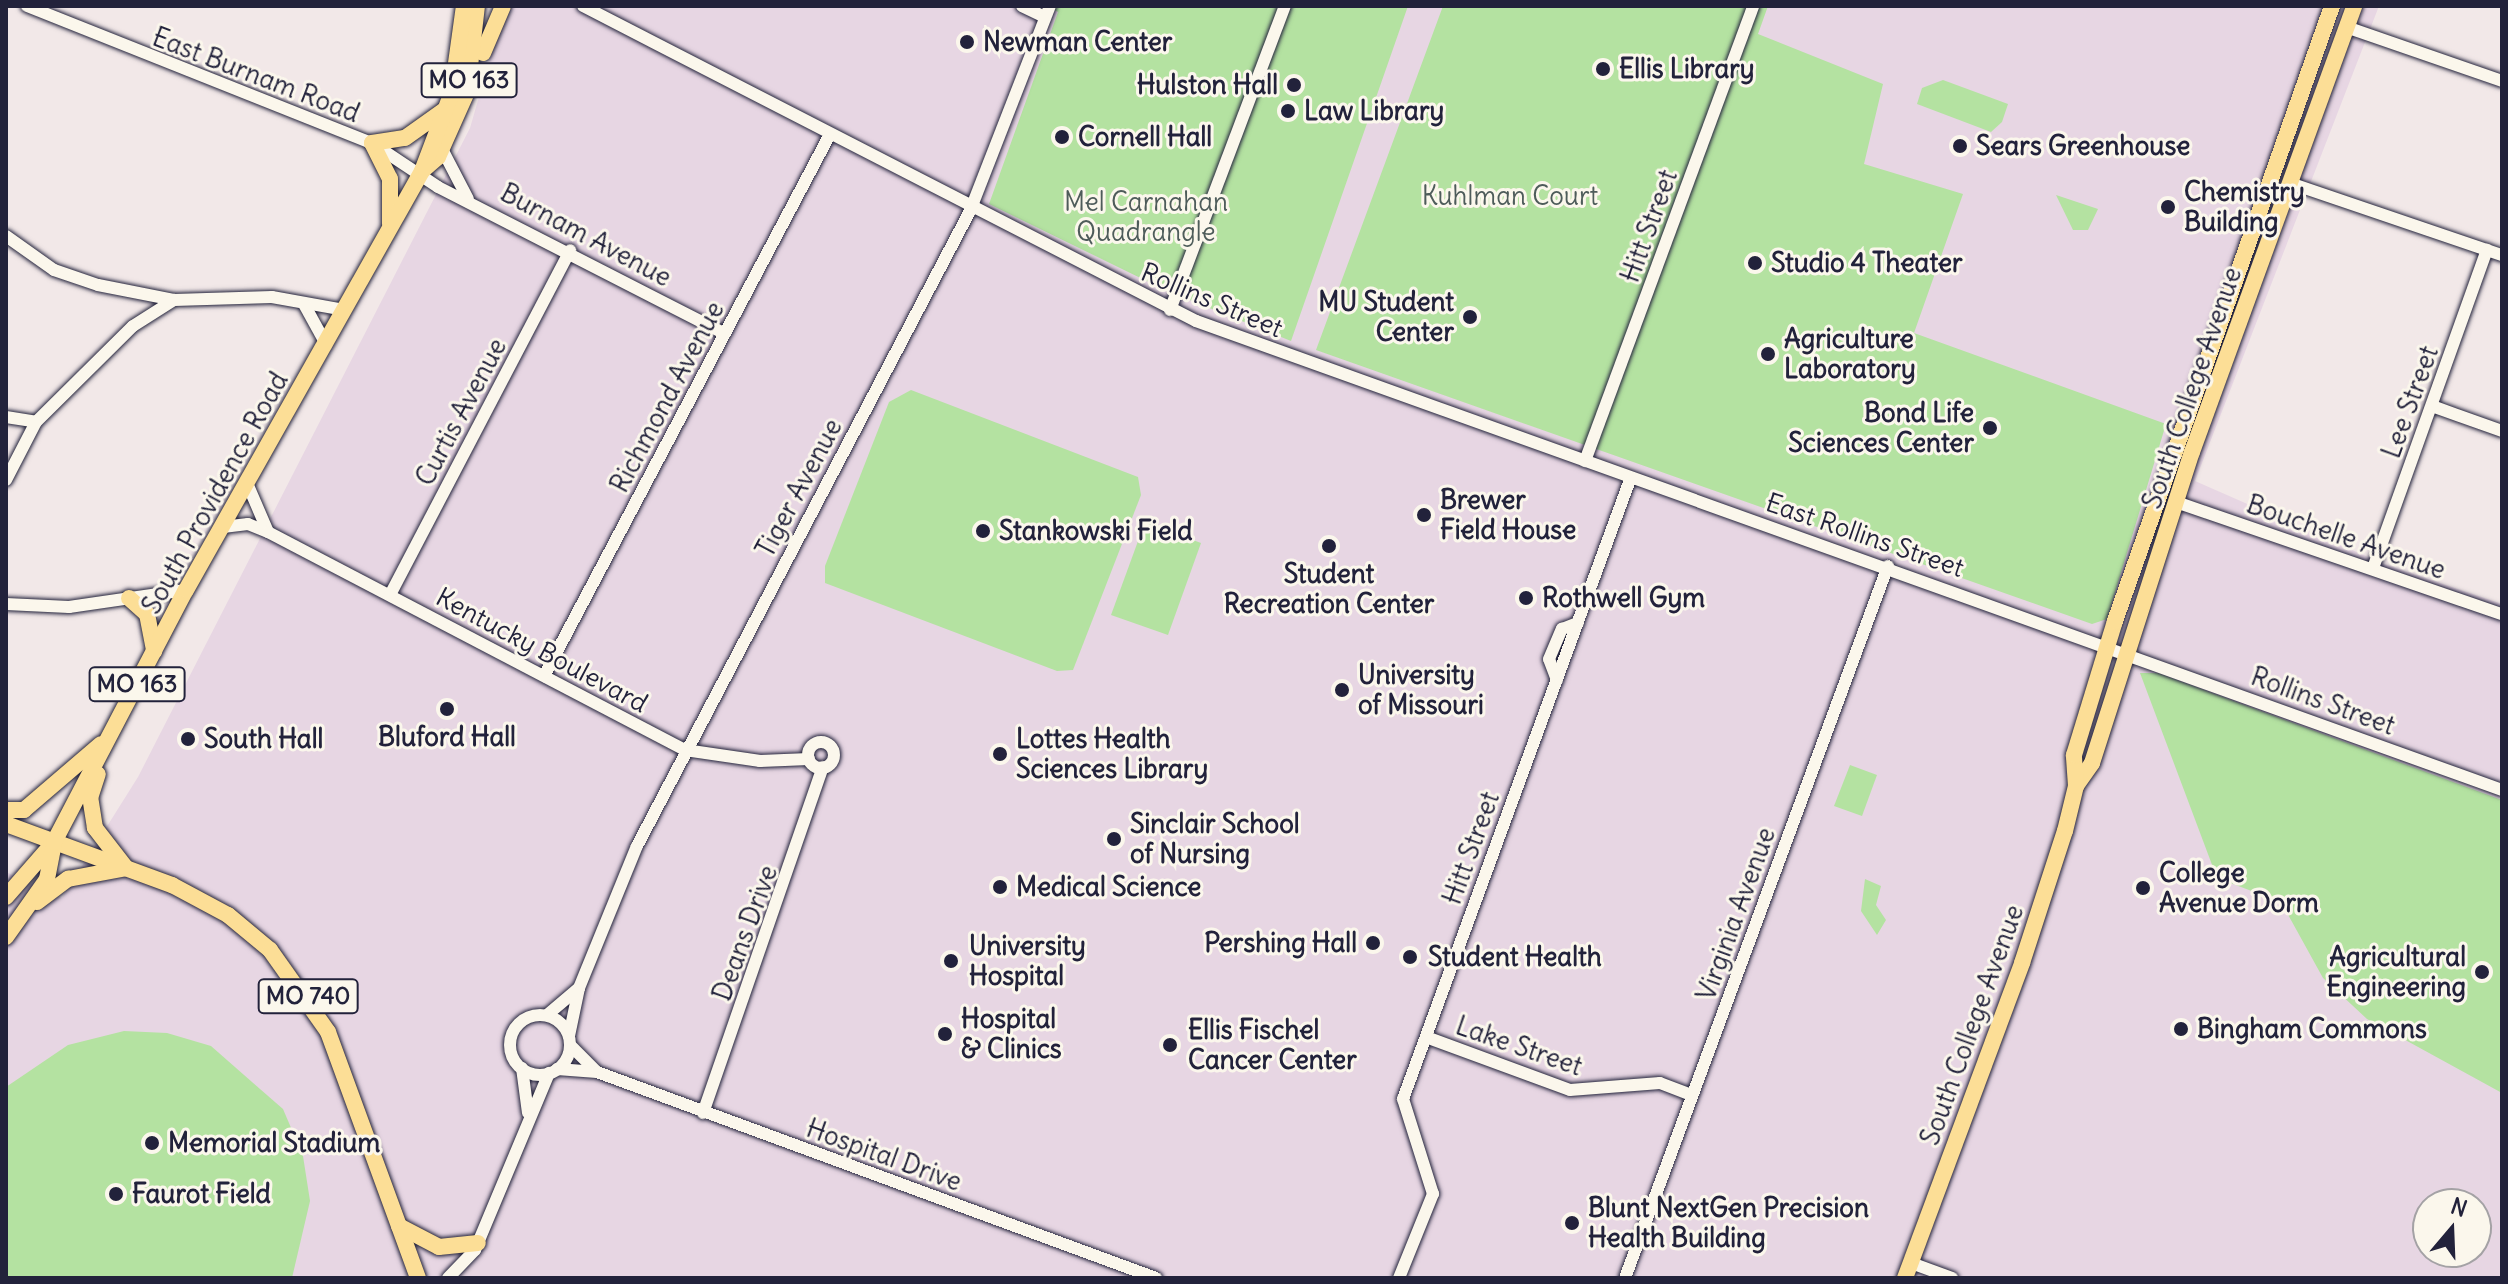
<!DOCTYPE html>
<style>
body{margin:0}
#map{position:relative;width:2508px;height:1284px;overflow:hidden;background:#f2e8e8;font-family:Delius,sans-serif}
div>[style]{position:absolute}
[style*='--x']{left:calc(var(--x)*1px);top:calc(var(--y)*1px);width:calc(var(--w)*1px);rotate:calc(var(--a)*1deg)}
.built>*{inset:0;background:#e7d6e3}
.green>*{inset:0;background:#b4e2a1}
.roads{filter:drop-shadow(0 0 2px #22223b) drop-shadow(0 0 2px #22223b)}
.minor>*{height:12px;margin:-6px;padding:0 6px;transform-origin:6px;border-radius:6px;background:#fbf7ec}
.minor>.ring{margin:-6px;padding:0;box-sizing:content-box;background:none;border:12px solid #fbf7ec;border-radius:50%}
.major>*{height:16px;margin:-8px;padding:0 8px;transform-origin:8px;border-radius:8px;background:#fcde96}
.dots>*{width:22px;height:22px;translate:-50% -50%;box-sizing:border-box;border:4px solid #fbf7ec;border-radius:50%}
span{translate:-50% -50%;white-space:nowrap;text-align:center;line-height:1.15;-webkit-text-stroke:6px #fbf7ec;paint-order:stroke}
.shield-label span{padding:2px 6px;background:#fbf7ec;border:2px solid;border-radius:6px;-webkit-text-stroke-width:0}
.shield-label{font-size:24px;color:#22223b;font-weight:700}
.poi-label{font-size:26px;color:#22223b;font-weight:700}
.left{translate:0 -50%;text-align:left}
.right{translate:-100% -50%;text-align:right}
.street-label{font-size:26px;color:#22223b}
.park-label{font-size:26px;color:#4e5c5a}
.frame{position:absolute;inset:0;border:8px solid #22223b;pointer-events:none}
.north{position:absolute;left:2412px;top:1188px;width:80px;height:80px;box-sizing:border-box;background:#fbf7ec;border:2px solid #a4a2a5;border-radius:50%;rotate:19deg;font-size:22px;font-weight:700;line-height:32px;text-align:center;color:#22223b}
.north::after{content:'';display:block;margin:auto;width:28px;height:36px;background:#22223b;clip-path:polygon(50% 0,100% 100%,50% 72%,0 100%)}
</style>
<div id="map">
<div class="built">
<i style="clip-path:polygon(evenodd,493px 6px,2379px 6px,2195px 481px,2384px 564px,2502px 604px,2502px 1278px,6px 1278px,6px 872px,62px 898px,138px 777px,470px 128px,496px 38px,493px 6px,2428px 1204px,2476px 1204px,2476px 1252px,2428px 1252px,2428px 1204px)"></i>
</div>
<div class="green">
<i style="clip-path:polygon(1046px 6px,1408px 6px,1291px 341px,1165px 290px,989px 204px,1058px 12px)"></i>
<i style="clip-path:polygon(1443px 6px,1768px 6px,1758px 34px,1883px 84px,1864px 164px,1963px 194px,1914px 333px,2166px 424px,2107px 619px,2092px 624px,1316px 350px)"></i>
<i style="clip-path:polygon(1943px 80px,2008px 104px,2002px 122px,1991px 132px,1917px 104px,1922px 88px)"></i>
<i style="clip-path:polygon(2056px 195px,2098px 209px,2088px 230px,2073px 230px)"></i>
<i style="clip-path:polygon(911px 390px,1138px 477px,1141px 495px,1073px 670px,1057px 671px,825px 583px,825px 566px,889px 402px)"></i>
<i style="clip-path:polygon(1145px 522px,1201px 543px,1168px 635px,1111px 615px)"></i>
<i style="clip-path:polygon(2140px 673px,2158px 673px,2502px 800px,2502px 1093px,2367px 1019px,2323px 978px,2281px 902px,2217px 878px)"></i>
<i style="clip-path:polygon(1850px 765px,1877px 775px,1862px 816px,1834px 806px)"></i>
<i style="clip-path:polygon(1865px 879px,1881px 886px,1876px 905px,1886px 920px,1877px 935px,1861px 911px)"></i>
<i style="clip-path:polygon(124px 1031px,167px 1033px,211px 1046px,283px 1109px,303px 1156px,310px 1201px,292px 1278px,6px 1278px,6px 1087px,68px 1045px)"></i>
</div>
<div class="roads">
<div class="minor">
<i style="--x:27;--y:6;--w:371;--a:21.7"></i>
<i style="--x:372;--y:143;--w:79;--a:33.7"></i>
<i style="--x:438;--y:187;--w:322;--a:27.1"></i>
<i style="--x:583;--y:6;--w:689;--a:27.2"></i>
<i style="--x:1196;--y:321;--w:1388;--a:19.75"></i>
<i style="--x:1022;--y:6;--w:25;--a:26"></i>
<i style="--x:2346;--y:27;--w:165;--a:19.1"></i>
<i style="--x:442;--y:149;--w:56;--a:62.5"></i>
<i style="--x:2290;--y:183;--w:224;--a:18.8"></i>
<i style="--x:6;--y:236;--w:59;--a:35.3"></i>
<i style="--x:54;--y:270;--w:46;--a:18.8"></i>
<i style="--x:98;--y:285;--w:77;--a:11.2"></i>
<i style="--x:174;--y:300;--w:98;--a:-1.8"></i>
<i style="--x:272;--y:297;--w:73;--a:10.2"></i>
<i style="--x:304;--y:304;--w:46;--a:61.2"></i>
<i style="--x:1170;--y:310;--w:325;--a:-69.3"></i>
<i style="--x:2432;--y:406;--w:74;--a:19.7"></i>
<i style="--x:6;--y:417;--w:30;--a:9"></i>
<i style="--x:1585;--y:461;--w:485;--a:-69.7"></i>
<i style="--x:6;--y:480;--w:65;--a:-62.7"></i>
<i style="--x:36;--y:422;--w:136;--a:-44.7"></i>
<i style="--x:133;--y:326;--w:49;--a:-32.4"></i>
<i style="--x:247;--y:483;--w:53;--a:66.8"></i>
<i style="--x:2176;--y:502;--w:345;--a:19"></i>
<i style="--x:223;--y:527;--w:25;--a:-7"></i>
<i style="--x:248;--y:524;--w:22;--a:22"></i>
<i style="--x:268;--y:532;--w:471;--a:27.6"></i>
<i style="--x:685;--y:750;--w:76;--a:8.3"></i>
<i style="--x:760;--y:761;--w:49;--a:-2.3"></i>
<i style="--x:2373;--y:568;--w:338;--a:-70.3"></i>
<i style="--x:390;--y:595;--w:389;--a:-62.4"></i>
<i style="--x:6;--y:604;--w:63;--a:2.7"></i>
<i style="--x:69;--y:607;--w:118;--a:-8.3"></i>
<i style="--x:544;--y:676;--w:608;--a:-62.17"></i>
<i style="--x:1557;--y:680;--w:22;--a:-111"></i>
<i style="--x:1549;--y:659;--w:33;--a:-67"></i>
<i style="--x:1562;--y:629;--w:17;--a:-21"></i>
<i class="ring" style="left:808px;top:742px;width:14px;height:14px"></i>
<i style="--x:547;--y:1015;--w:42;--a:-40.2"></i>
<i class="ring" style="left:510px;top:1015px;width:48px;height:48px"></i>
<i style="--x:569;--y:1036;--w:49;--a:-78.2"></i>
<i style="--x:579;--y:988;--w:153;--a:-67.8"></i>
<i style="--x:637;--y:846;--w:717;--a:-62.33"></i>
<i style="--x:970;--y:211;--w:220;--a:-68.7"></i>
<i style="--x:1426;--y:1037;--w:153;--a:20.2"></i>
<i style="--x:1570;--y:1090;--w:90;--a:-4.4"></i>
<i style="--x:1660;--y:1083;--w:34;--a:21"></i>
<i style="--x:570;--y:1045;--w:38;--a:45"></i>
<i style="--x:522;--y:1068;--w:45;--a:82.4"></i>
<i style="--x:557;--y:1069;--w:40;--a:4.3"></i>
<i style="--x:597;--y:1072;--w:596;--a:20.23"></i>
<i style="--x:703;--y:1113;--w:366;--a:-70.9"></i>
<i style="--x:1911;--y:1263;--w:44;--a:20.1"></i>
<i style="--x:448;--y:1278;--w:39;--a:-46"></i>
<i style="--x:475;--y:1250;--w:192;--a:-67.3"></i>
<i style="--x:1399;--y:1278;--w:91;--a:-68"></i>
<i style="--x:1433;--y:1194;--w:100;--a:-107.5"></i>
<i style="--x:1403;--y:1099;--w:662;--a:-69.87"></i>
<i style="--x:1625;--y:1278;--w:759;--a:-69.73"></i>
</div>
<div class="major">
<i style="--x:483;--y:53;--w:51;--a:-66.9"></i>
<i style="--x:372;--y:143;--w:40;--a:63.4"></i>
<i style="--x:390;--y:179;--w:45;--a:90"></i>
<i style="--x:372;--y:143;--w:33;--a:-9"></i>
<i style="--x:405;--y:138;--w:47;--a:-35.4"></i>
<i style="--x:422;--y:171;--w:21;--a:-41"></i>
<i style="--x:438;--y:157;--w:71;--a:-66"></i>
<i style="--x:467;--y:92;--w:87;--a:-83.4"></i>
<i style="--x:129;--y:598;--w:24;--a:42"></i>
<i style="--x:147;--y:614;--w:38;--a:79"></i>
<i style="--x:2076;--y:786;--w:28;--a:-55"></i>
<i style="--x:2092;--y:763;--w:327;--a:-72.2"></i>
<i style="--x:2192;--y:452;--w:475;--a:-70"></i>
<i style="--x:6;--y:810;--w:18;--a:0"></i>
<i style="--x:24;--y:810;--w:101;--a:-40.6"></i>
<i style="--x:6;--y:824;--w:177;--a:20.2"></i>
<i style="--x:172;--y:885;--w:64;--a:28.2"></i>
<i style="--x:228;--y:915;--w:55;--a:39.8"></i>
<i style="--x:270;--y:950;--w:100;--a:54.7"></i>
<i style="--x:328;--y:1032;--w:262;--a:69.9"></i>
<i style="--x:6;--y:897;--w:73;--a:-48.9"></i>
<i style="--x:37;--y:902;--w:39;--a:-37"></i>
<i style="--x:68;--y:879;--w:59;--a:-10.7"></i>
<i style="--x:126;--y:868;--w:51;--a:-127.8"></i>
<i style="--x:95;--y:828;--w:30;--a:-99"></i>
<i style="--x:90;--y:798;--w:25;--a:-72"></i>
<i style="--x:6;--y:937;--w:71;--a:-54.7"></i>
<i style="--x:47;--y:879;--w:38;--a:-79"></i>
<i style="--x:54;--y:842;--w:284;--a:-62.4"></i>
<i style="--x:186;--y:590;--w:481;--a:-60.6"></i>
<i style="--x:422;--y:171;--w:85;--a:-69.2"></i>
<i style="--x:452;--y:92;--w:87;--a:-82.1"></i>
<i style="--x:399;--y:1226;--w:45;--a:27.7"></i>
<i style="--x:439;--y:1247;--w:39;--a:-6"></i>
<i style="--x:1905;--y:1278;--w:336;--a:-69.6"></i>
<i style="--x:2022;--y:963;--w:139;--a:-72"></i>
<i style="--x:2065;--y:831;--w:46;--a:-76.3"></i>
<i style="--x:2076;--y:786;--w:31;--a:-94"></i>
<i style="--x:2074;--y:755;--w:140;--a:-73"></i>
<i style="--x:2115;--y:621;--w:652;--a:-70.56"></i>
</div>
</div>
<div class="dots">
<i style="left:967px;top:42px;background:#22223b"></i>
<i style="left:1603px;top:69px;background:#22223b"></i>
<i style="left:1294px;top:85px;background:#22223b"></i>
<i style="left:1288px;top:111px;background:#22223b"></i>
<i style="left:1062px;top:137px;background:#22223b"></i>
<i style="left:1960px;top:146px;background:#22223b"></i>
<i style="left:2168px;top:207px;background:#22223b"></i>
<i style="left:1755px;top:263px;background:#22223b"></i>
<i style="left:1470px;top:317px;background:#22223b"></i>
<i style="left:1768px;top:354px;background:#22223b"></i>
<i style="left:1990px;top:428px;background:#22223b"></i>
<i style="left:1424px;top:515px;background:#22223b"></i>
<i style="left:983px;top:531px;background:#22223b"></i>
<i style="left:1329px;top:546px;background:#22223b"></i>
<i style="left:1526px;top:598px;background:#22223b"></i>
<i style="left:1342px;top:690px;background:#22223b"></i>
<i style="left:447px;top:709px;background:#22223b"></i>
<i style="left:188px;top:739px;background:#22223b"></i>
<i style="left:1000px;top:754px;background:#22223b"></i>
<i style="left:1114px;top:839px;background:#22223b"></i>
<i style="left:1000px;top:887px;background:#22223b"></i>
<i style="left:2143px;top:888px;background:#22223b"></i>
<i style="left:1373px;top:943px;background:#22223b"></i>
<i style="left:1410px;top:957px;background:#22223b"></i>
<i style="left:951px;top:961px;background:#22223b"></i>
<i style="left:2482px;top:972px;background:#22223b"></i>
<i style="left:2181px;top:1029px;background:#22223b"></i>
<i style="left:945px;top:1034px;background:#22223b"></i>
<i style="left:1170px;top:1045px;background:#22223b"></i>
<i style="left:152px;top:1143px;background:#22223b"></i>
<i style="left:116px;top:1194px;background:#22223b"></i>
<i style="left:1572px;top:1223px;background:#22223b"></i>
</div>
<div class="shield-label">
<span style="left:469px;top:80px">MO 163</span>
<span style="left:137px;top:684px">MO 163</span>
<span style="left:308px;top:996px">MO 740</span>
</div>
<div class="poi-label">
<span class="left" style="left:983px;top:42px">Newman Center</span>
<span class="left" style="left:1619px;top:69px">Ellis Library</span>
<span class="right" style="left:1278px;top:85px">Hulston Hall</span>
<span class="left" style="left:1304px;top:111px">Law Library</span>
<span class="left" style="left:1078px;top:137px">Cornell Hall</span>
<span class="left" style="left:1976px;top:146px">Sears Greenhouse</span>
<span class="left" style="left:2184px;top:207px">Chemistry<br>Building</span>
<span class="left" style="left:1771px;top:263px">Studio 4 Theater</span>
<span class="right" style="left:1454px;top:317px">MU Student<br>Center</span>
<span class="left" style="left:1784px;top:354px">Agriculture<br>Laboratory</span>
<span class="right" style="left:1974px;top:428px">Bond Life<br>Sciences Center</span>
<span class="left" style="left:1440px;top:515px">Brewer<br>Field House</span>
<span class="left" style="left:999px;top:531px">Stankowski Field</span>
<span style="left:1329px;top:589px">Student<br>Recreation Center</span>
<span class="left" style="left:1542px;top:598px">Rothwell Gym</span>
<span class="left" style="left:1358px;top:690px">University<br>of Missouri</span>
<span style="left:447px;top:737px">Bluford Hall</span>
<span class="left" style="left:204px;top:739px">South Hall</span>
<span class="left" style="left:1016px;top:754px">Lottes Health<br>Sciences Library</span>
<span class="left" style="left:1130px;top:839px">Sinclair School<br>of Nursing</span>
<span class="left" style="left:2159px;top:888px">College<br>Avenue Dorm</span>
<span class="left" style="left:1016px;top:887px">Medical Science</span>
<span class="right" style="left:1357px;top:943px">Pershing Hall</span>
<span class="left" style="left:969px;top:961px">University<br>Hospital</span>
<span class="left" style="left:1428px;top:957px">Student Health</span>
<span class="right" style="left:2466px;top:972px">Agricultural<br>Engineering</span>
<span class="left" style="left:961px;top:1034px">Hospital<br>&amp; Clinics</span>
<span class="left" style="left:2197px;top:1029px">Bingham Commons</span>
<span class="left" style="left:1188px;top:1045px">Ellis Fischel<br>Cancer Center</span>
<span class="left" style="left:168px;top:1143px">Memorial Stadium</span>
<span class="left" style="left:132px;top:1194px">Faurot Field</span>
<span class="left" style="left:1588px;top:1223px">Blunt NextGen Precision<br>Health Building</span>
</div>
<div class="street-label">
<span style="left:256px;top:75px;rotate:21deg">East Burnam Road</span>
<span style="left:1649px;top:226px;rotate:-70deg">Hitt Street</span>
<span style="left:586px;top:235px;rotate:28deg">Burnam Avenue</span>
<span style="left:1212px;top:300px;rotate:23deg">Rollins Street</span>
<span style="left:2192px;top:388px;rotate:-71deg">South College Avenue</span>
<span style="left:667px;top:397px;rotate:-62deg">Richmond Avenue</span>
<span style="left:2410px;top:402px;rotate:-70deg">Lee Street</span>
<span style="left:461px;top:412px;rotate:-62deg">Curtis Avenue</span>
<span style="left:799px;top:488px;rotate:-62deg">Tiger Avenue</span>
<span style="left:215px;top:493px;rotate:-61deg">South Providence Road</span>
<span style="left:1865px;top:535px;rotate:19deg">East Rollins Street</span>
<span style="left:2346px;top:537px;rotate:19deg">Bouchelle Avenue</span>
<span style="left:542px;top:650px;rotate:28deg">Kentucky Boulevard</span>
<span style="left:2323px;top:701px;rotate:20deg">Rollins Street</span>
<span style="left:1471px;top:848px;rotate:-70deg">Hitt Street</span>
<span style="left:1736px;top:914px;rotate:-70deg">Virginia Avenue</span>
<span style="left:745px;top:933px;rotate:-70deg">Deans Drive</span>
<span style="left:1972px;top:1025px;rotate:-70deg">South College Avenue</span>
<span style="left:1519px;top:1046px;rotate:19deg">Lake Street</span>
<span style="left:884px;top:1155px;rotate:20deg">Hospital Drive</span>
</div>
<div class="park-label">
<span style="left:1510px;top:196px">Kuhlman Court</span>
<span style="left:1146px;top:217px">Mel Carnahan<br>Quadrangle</span>
</div>
<div class="frame"></div>
<div class="north">N</div>
</div>
